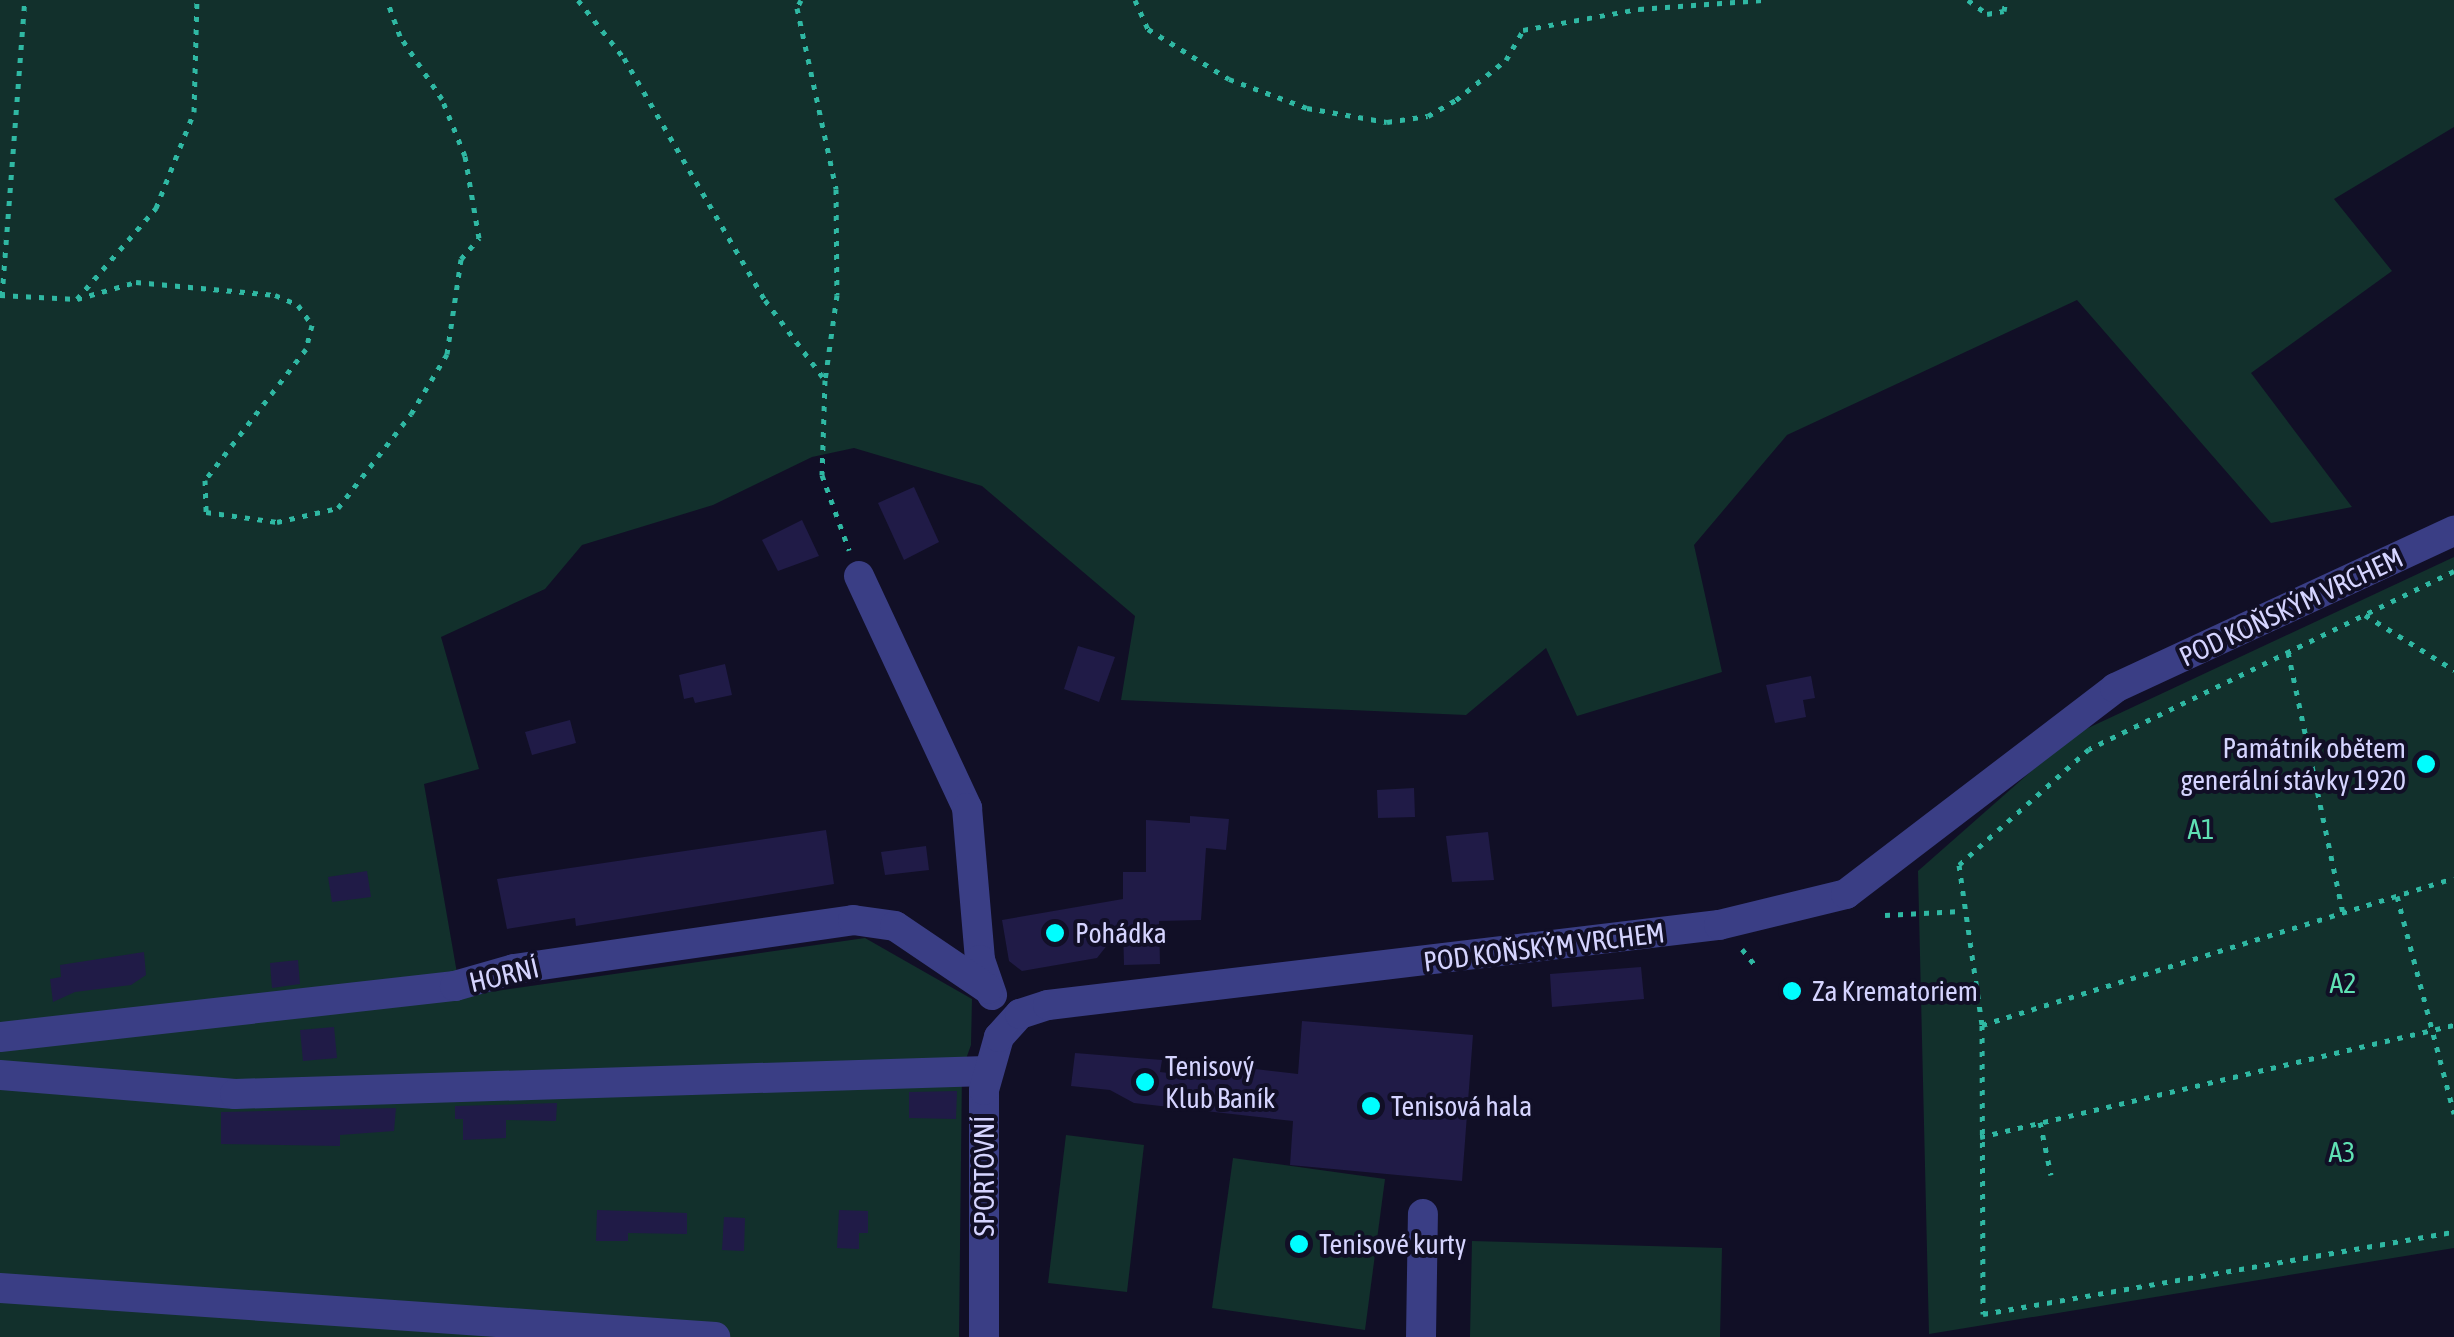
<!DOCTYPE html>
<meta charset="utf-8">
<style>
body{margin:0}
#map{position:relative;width:2454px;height:1337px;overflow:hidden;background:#110f26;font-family:"Asap Condensed",sans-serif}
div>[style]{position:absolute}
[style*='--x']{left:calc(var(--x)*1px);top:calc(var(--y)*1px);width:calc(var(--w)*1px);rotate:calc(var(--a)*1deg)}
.green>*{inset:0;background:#12302c}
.building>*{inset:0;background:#201b47}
.path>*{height:5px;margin-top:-2.5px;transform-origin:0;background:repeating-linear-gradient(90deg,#2fb8a3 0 5px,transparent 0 13px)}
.minor>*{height:30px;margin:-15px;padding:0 15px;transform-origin:15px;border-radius:15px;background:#3a3e85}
.dots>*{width:28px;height:28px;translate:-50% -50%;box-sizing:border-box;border:5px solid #110f26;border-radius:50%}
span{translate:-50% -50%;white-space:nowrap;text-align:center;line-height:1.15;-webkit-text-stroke:8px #110f26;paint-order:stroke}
.street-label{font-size:28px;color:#d5d4ff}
.poi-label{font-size:28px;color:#d5d4ff}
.right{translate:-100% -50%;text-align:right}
.left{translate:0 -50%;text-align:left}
.park-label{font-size:28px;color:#5fe0b3}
</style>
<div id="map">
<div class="green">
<i style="clip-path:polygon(0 0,2454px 0,2454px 127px,2334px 199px,2392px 271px,2251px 373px,2352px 507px,2271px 523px,2077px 300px,1787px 435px,1694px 545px,1722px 672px,1577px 716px,1546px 648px,1466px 715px,1121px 700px,1135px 616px,982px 486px,854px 448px,812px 457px,713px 505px,582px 545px,545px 589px,441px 637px,479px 769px,424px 784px,461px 996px,865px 938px,972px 999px,971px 1045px,962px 1070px,959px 1337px,0 1337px)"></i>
<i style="clip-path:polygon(2454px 557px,2454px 1248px,1929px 1334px,1918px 871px,2071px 736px)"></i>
<i style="clip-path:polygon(1066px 1135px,1144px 1145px,1127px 1292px,1048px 1283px)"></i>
<i style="clip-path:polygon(1233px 1158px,1385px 1179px,1365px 1330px,1212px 1308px)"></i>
<i style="clip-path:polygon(1472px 1241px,1722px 1248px,1720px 1337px,1470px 1337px)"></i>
</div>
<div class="building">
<i style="clip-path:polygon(914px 487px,939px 542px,904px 560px,878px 503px)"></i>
<i style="clip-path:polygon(802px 520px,819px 556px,778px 571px,762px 540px)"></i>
<i style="clip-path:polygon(1078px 646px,1115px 657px,1099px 702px,1064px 689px)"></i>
<i style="clip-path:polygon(725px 664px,732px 695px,695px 703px,693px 697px,684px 699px,679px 675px)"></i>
<i style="clip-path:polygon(1811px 676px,1815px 698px,1803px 700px,1806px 717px,1775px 723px,1766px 685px)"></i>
<i style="clip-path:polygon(570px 720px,576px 743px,532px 755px,525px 732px)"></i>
<i style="clip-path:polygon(1414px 788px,1415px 817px,1378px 818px,1377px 790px)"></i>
<i style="clip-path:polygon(1190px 816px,1229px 819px,1226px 850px,1206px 848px,1201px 920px,1159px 921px,1160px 964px,1124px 965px,1123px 925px,1097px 958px,1022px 971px,1009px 961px,1002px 920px,1123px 899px,1123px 872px,1146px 872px,1146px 820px,1190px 823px)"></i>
<i style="clip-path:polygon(826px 830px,834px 884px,576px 926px,575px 918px,507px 929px,497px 879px)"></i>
<i style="clip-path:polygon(1488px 832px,1494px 880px,1452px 882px,1446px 836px)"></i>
<i style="clip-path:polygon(926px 846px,929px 870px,885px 875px,881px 852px)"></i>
<i style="clip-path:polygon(367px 871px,371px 897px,332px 902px,328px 877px)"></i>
<i style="clip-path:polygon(144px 952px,146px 975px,131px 985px,75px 992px,53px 1002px,50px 979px,61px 977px,60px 965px)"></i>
<i style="clip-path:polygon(298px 960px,300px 984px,272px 988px,270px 963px)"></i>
<i style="clip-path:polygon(1641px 967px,1644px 999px,1552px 1007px,1550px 974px)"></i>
<i style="clip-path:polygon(1302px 1021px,1473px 1035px,1462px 1181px,1290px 1165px,1293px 1121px,1134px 1103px,1110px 1090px,1071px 1086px,1075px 1053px,1162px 1060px,1160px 1072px,1227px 1080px,1229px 1066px,1298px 1074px)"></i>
<i style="clip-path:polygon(334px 1027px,337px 1058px,303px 1061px,300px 1030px)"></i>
<i style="clip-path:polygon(957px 1091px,956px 1119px,909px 1118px,909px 1092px)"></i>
<i style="clip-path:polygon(557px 1103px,556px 1121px,506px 1120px,506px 1138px,463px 1140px,463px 1119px,455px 1119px,455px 1106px)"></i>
<i style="clip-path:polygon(396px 1108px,394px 1131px,340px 1135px,340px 1146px,221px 1144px,221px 1112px)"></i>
<i style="clip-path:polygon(597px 1210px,687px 1213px,687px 1234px,628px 1233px,628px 1241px,596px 1241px)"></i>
<i style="clip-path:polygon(839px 1210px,868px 1211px,868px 1233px,859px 1233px,859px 1249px,837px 1248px)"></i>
<i style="clip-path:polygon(724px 1217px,745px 1218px,744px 1251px,722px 1250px)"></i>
</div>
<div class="path">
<i style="--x:578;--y:0;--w:74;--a:51.6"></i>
<i style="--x:624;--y:58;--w:280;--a:59.8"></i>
<i style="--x:765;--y:300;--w:100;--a:53.1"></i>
<i style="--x:825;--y:380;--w:95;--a:91.8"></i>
<i style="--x:822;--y:475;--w:80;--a:70.2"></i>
<i style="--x:801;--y:0;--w:9;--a:117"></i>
<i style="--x:797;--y:8;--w:185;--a:77.8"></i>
<i style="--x:836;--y:189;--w:106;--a:89.5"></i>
<i style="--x:837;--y:295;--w:86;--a:98"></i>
<i style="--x:1135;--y:0;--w:32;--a:66"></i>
<i style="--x:1148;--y:29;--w:95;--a:31.7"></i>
<i style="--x:1229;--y:79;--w:83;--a:20.4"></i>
<i style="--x:1307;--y:108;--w:81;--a:9.9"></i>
<i style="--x:1387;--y:122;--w:41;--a:-8.3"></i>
<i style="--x:1428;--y:116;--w:32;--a:-30"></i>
<i style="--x:1456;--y:100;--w:64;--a:-38.7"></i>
<i style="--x:1506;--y:60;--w:34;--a:-60"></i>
<i style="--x:1523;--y:30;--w:118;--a:-10.3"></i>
<i style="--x:1639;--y:9;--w:124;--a:-4.2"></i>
<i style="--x:1968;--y:0;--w:24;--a:36"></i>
<i style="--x:1987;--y:14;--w:17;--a:-10"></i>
<i style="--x:2004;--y:11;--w:11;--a:-80"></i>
<i style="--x:0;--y:295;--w:77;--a:3"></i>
<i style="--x:77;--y:299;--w:61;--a:-16.1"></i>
<i style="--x:136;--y:282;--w:140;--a:5.3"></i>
<i style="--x:275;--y:295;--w:25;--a:23"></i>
<i style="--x:298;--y:305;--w:24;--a:55"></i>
<i style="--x:312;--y:325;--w:25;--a:104"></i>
<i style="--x:306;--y:349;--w:165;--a:127.6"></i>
<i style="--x:205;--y:480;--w:32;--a:88"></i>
<i style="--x:206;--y:512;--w:72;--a:8"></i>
<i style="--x:277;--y:522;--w:63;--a:-12.9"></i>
<i style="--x:338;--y:508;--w:119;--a:-52.2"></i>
<i style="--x:411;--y:414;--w:70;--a:-59"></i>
<i style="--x:447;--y:354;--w:96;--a:-81.6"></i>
<i style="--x:461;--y:259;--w:28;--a:-49"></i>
<i style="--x:479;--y:238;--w:83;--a:-99.7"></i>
<i style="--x:465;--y:156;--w:61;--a:-112"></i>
<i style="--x:442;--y:99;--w:76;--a:-123.7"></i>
<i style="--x:400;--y:36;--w:38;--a:-110"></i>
<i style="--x:2;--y:296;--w:297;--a:-85.6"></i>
<i style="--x:77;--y:299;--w:121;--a:-49"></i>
<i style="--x:156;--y:208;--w:103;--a:-68.4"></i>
<i style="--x:194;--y:112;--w:112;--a:-88.5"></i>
<i style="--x:2454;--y:571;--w:406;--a:154"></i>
<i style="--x:2089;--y:749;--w:174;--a:138.3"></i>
<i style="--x:1959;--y:865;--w:162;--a:81.8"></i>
<i style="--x:1982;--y:1025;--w:494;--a:-17.3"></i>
<i style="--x:2365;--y:615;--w:105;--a:31.7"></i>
<i style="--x:2288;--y:652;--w:267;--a:78.1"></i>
<i style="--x:2397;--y:896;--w:225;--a:75.3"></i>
<i style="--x:1885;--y:915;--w:76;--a:-3"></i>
<i style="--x:1742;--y:949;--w:22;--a:51"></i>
<i style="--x:1982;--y:1025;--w:289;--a:89.8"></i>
<i style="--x:1983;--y:1314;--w:478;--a:-9.9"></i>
<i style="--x:2040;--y:1122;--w:54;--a:78.3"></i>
<i style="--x:1980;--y:1137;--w:487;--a:-13.3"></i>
</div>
<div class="minor">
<i style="--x:859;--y:576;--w:256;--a:65"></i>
<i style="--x:967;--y:808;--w:153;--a:85.1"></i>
<i style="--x:980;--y:960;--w:37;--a:71"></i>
<i style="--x:0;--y:1037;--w:458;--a:-6.4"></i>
<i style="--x:455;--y:986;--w:61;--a:-16.1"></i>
<i style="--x:514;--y:969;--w:343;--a:-8.2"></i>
<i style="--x:853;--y:920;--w:42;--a:8.1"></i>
<i style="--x:895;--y:926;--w:112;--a:34.1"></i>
<i style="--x:0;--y:1075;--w:236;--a:4.6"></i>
<i style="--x:235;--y:1094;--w:752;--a:-1.75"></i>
<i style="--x:0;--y:1288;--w:717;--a:3.92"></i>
<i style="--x:984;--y:1337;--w:247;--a:-90"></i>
<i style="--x:984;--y:1090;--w:55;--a:-74.2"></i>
<i style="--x:999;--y:1037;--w:31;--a:-48"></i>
<i style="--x:1020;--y:1014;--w:29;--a:-18"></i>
<i style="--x:1048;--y:1005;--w:676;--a:-6.8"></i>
<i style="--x:1719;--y:925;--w:131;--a:-13.7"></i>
<i style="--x:1846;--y:894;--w:339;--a:-37.4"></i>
<i style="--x:2115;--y:688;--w:374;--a:-24.9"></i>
<i style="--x:1421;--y:1337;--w:123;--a:-89.1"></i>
</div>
<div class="dots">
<i style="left:2426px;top:764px;background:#00feff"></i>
<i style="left:1055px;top:933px;background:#00feff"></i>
<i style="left:1792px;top:991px;background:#00feff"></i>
<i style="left:1145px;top:1082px;background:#00feff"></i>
<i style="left:1371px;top:1106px;background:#00feff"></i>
<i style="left:1299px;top:1244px;background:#00feff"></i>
</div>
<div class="street-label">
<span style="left:2291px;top:607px;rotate:-25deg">POD KOŇSKÝM VRCHEM</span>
<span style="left:1544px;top:947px;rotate:-7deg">POD KOŇSKÝM VRCHEM</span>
<span style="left:504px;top:975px;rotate:-13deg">HORNÍ</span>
<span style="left:984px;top:1176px;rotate:-90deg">SPORTOVNÍ</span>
</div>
<div class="poi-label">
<span class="right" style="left:2406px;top:764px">Památník obětem<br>generální stávky 1920</span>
<span class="left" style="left:1075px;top:933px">Pohádka</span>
<span class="left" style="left:1812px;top:991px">Za Krematoriem</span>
<span class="left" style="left:1165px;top:1082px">Tenisový<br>Klub Baník</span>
<span class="left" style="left:1391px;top:1106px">Tenisová hala</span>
<span class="left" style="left:1319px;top:1244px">Tenisové kurty</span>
</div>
<div class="park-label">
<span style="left:2201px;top:829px">A1</span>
<span style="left:2343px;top:983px">A2</span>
<span style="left:2342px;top:1152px">A3</span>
</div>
</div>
